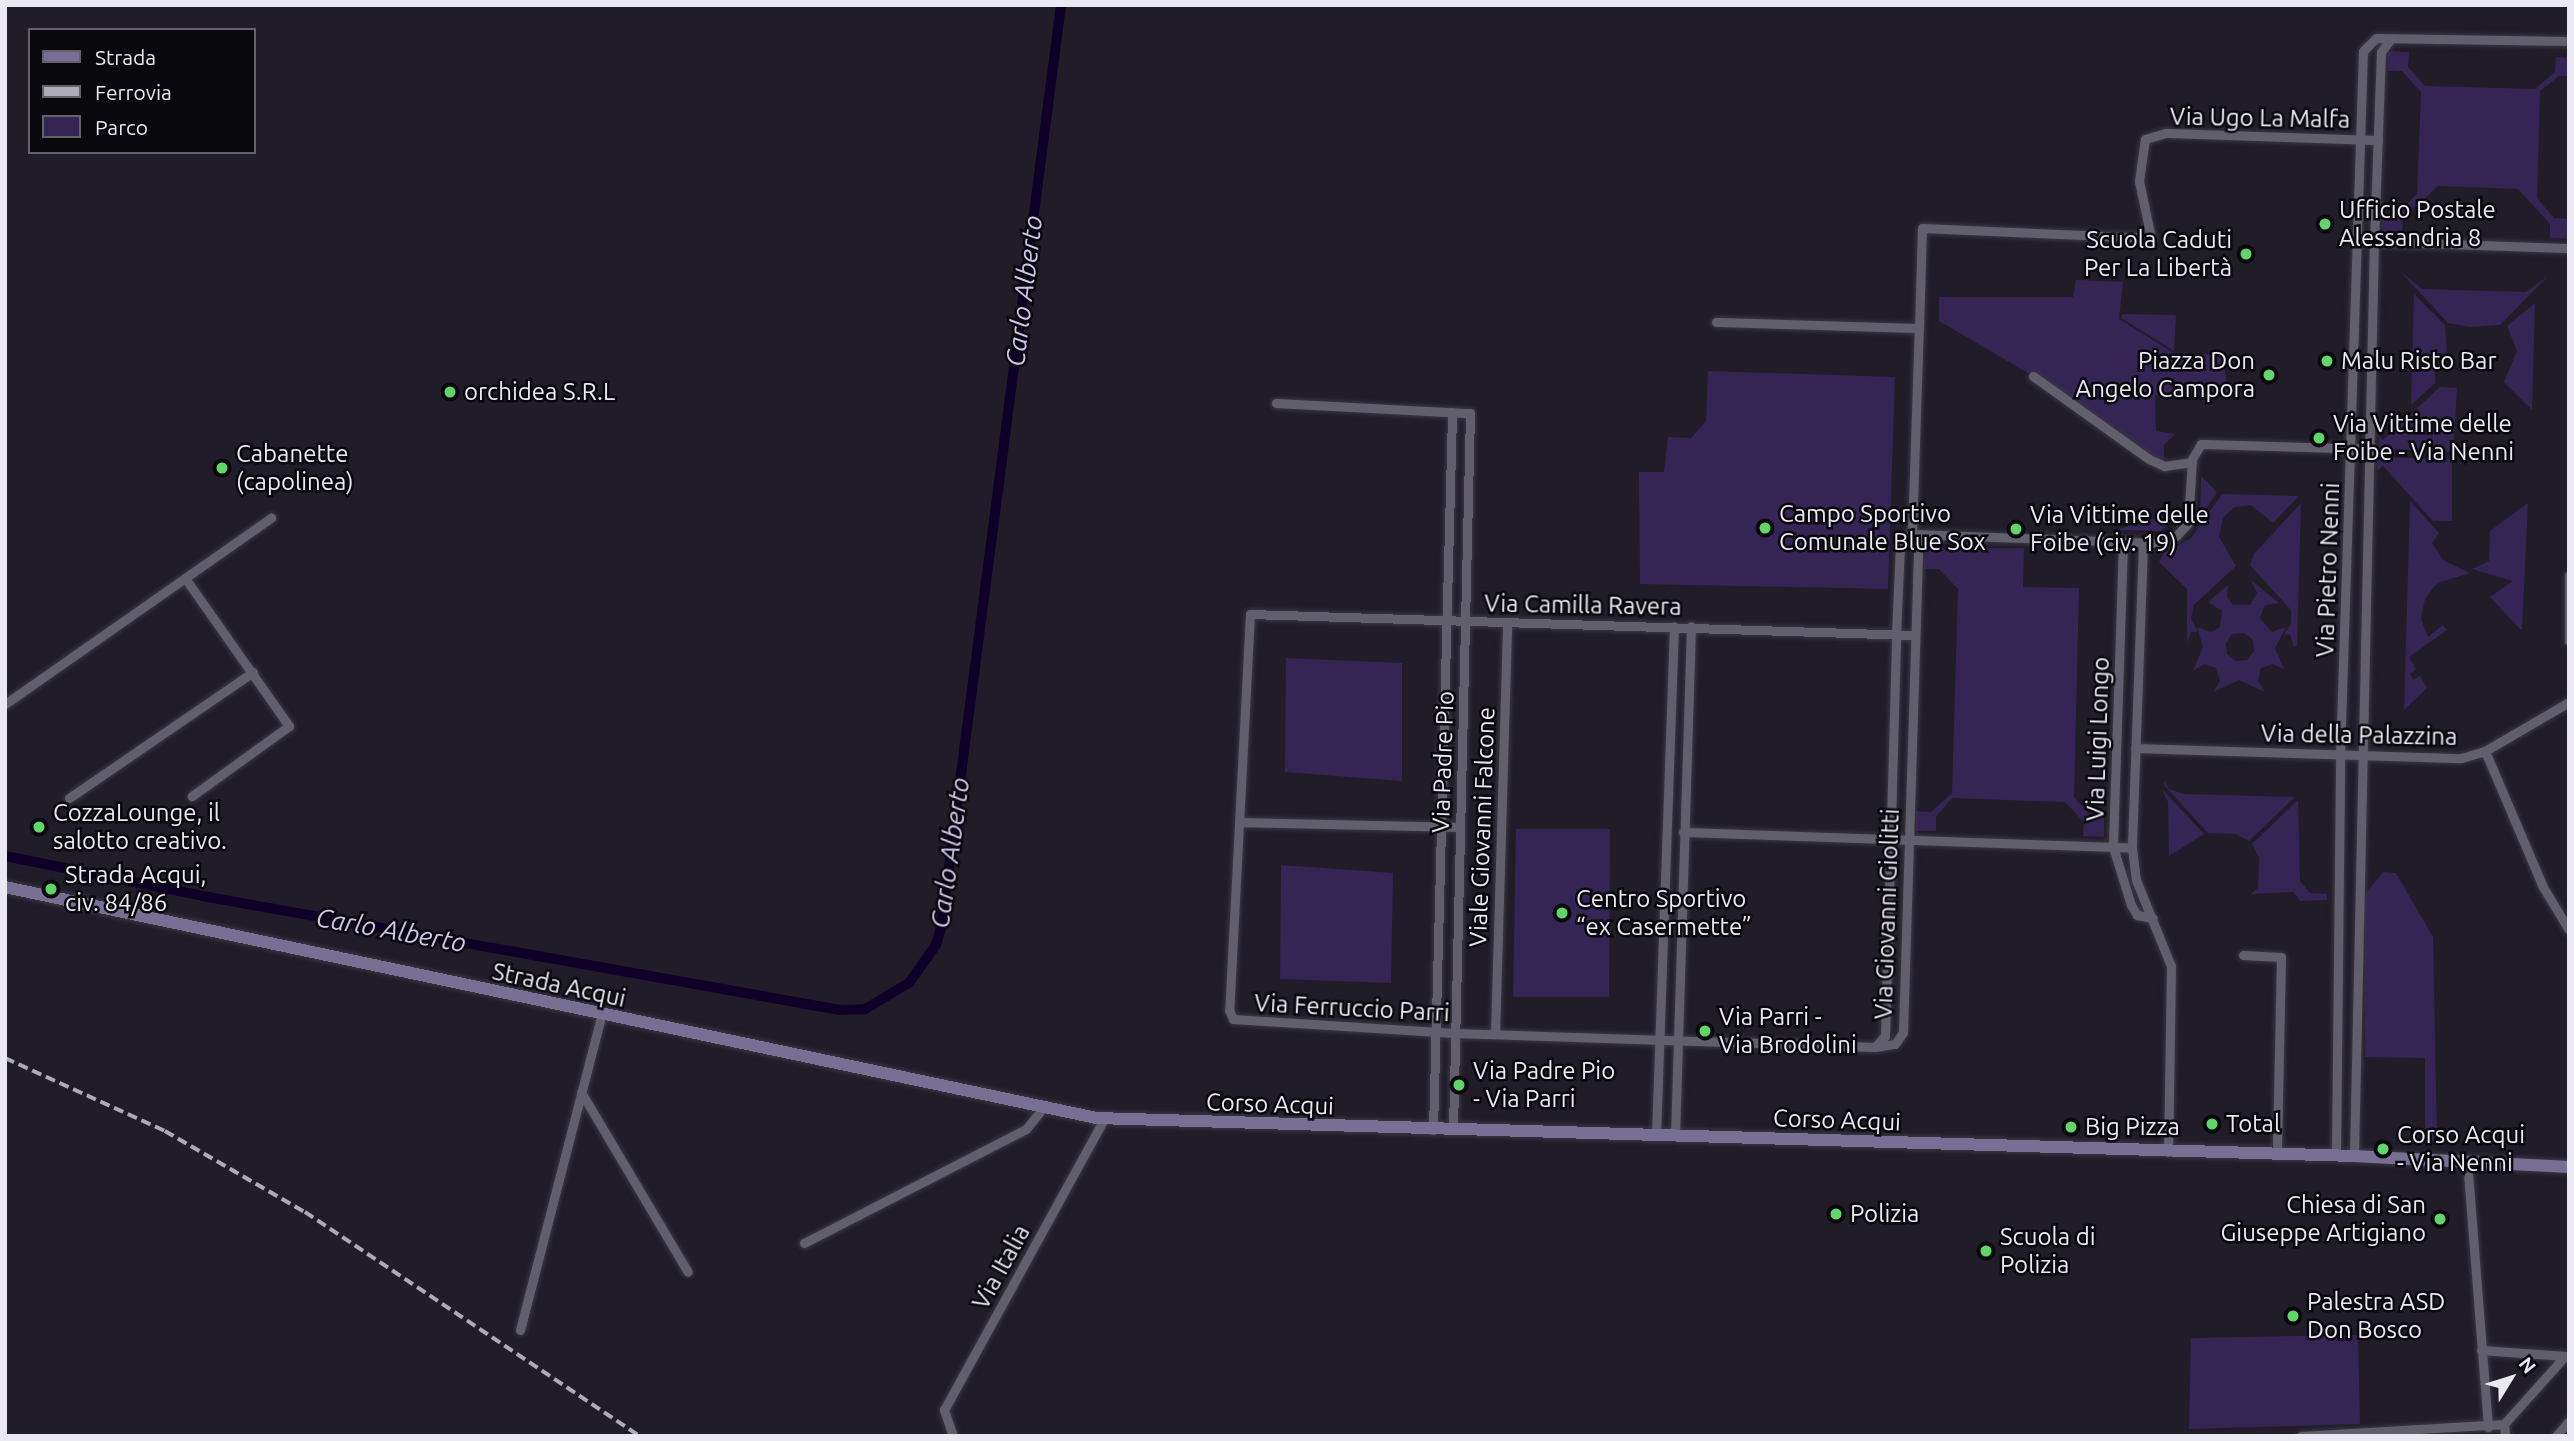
<!DOCTYPE html>
<meta charset="utf-8">
<style>
body{margin:0}
#map{position:relative;width:2574px;height:1441px;overflow:hidden;background:#201d29;font-family:Ubuntu,sans-serif}
div>[style]{position:absolute}
[style*='--x']{left:calc(var(--x)*1px);top:calc(var(--y)*1px);width:calc(var(--w)*1px);rotate:calc(var(--a)*1deg)}
.green>*{inset:0;background:#342555}
.canal>*{height:10px;margin:-5px;padding:0 5px;transform-origin:5px;border-radius:5px;background:#0e0029}
.roads{filter:drop-shadow(0 0 2px #3b3842) drop-shadow(0 0 2px #3b3842)}
.street>*{height:9px;margin:-4.5px;padding:0 4.5px;transform-origin:4.5px;border-radius:4.5px;background:#625f6d}
.secondary>*{height:12px;margin:-6px;padding:0 6px;transform-origin:6px;border-radius:6px;background:#786f94}
.rail>*{height:3.5px;margin-top:-1.75px;transform-origin:0;background:repeating-linear-gradient(90deg,#adabb5 0 10px,transparent 0 15px)}
.dots>*{width:19px;height:19px;translate:-50% -50%;box-sizing:border-box;border:4px solid #09080d;border-radius:50%}
span{translate:-50% -50%;white-space:nowrap;text-align:center;line-height:1.15;-webkit-text-stroke:5px #09080d;paint-order:stroke}
.street-label{font-size:24px;color:#eae8f1}
.poi-label{font-size:24px;color:#eae8f1}
.left{translate:0 -50%;text-align:left}
.right{translate:-100% -50%;text-align:right}
.water-label{font-size:26px;color:#cfc6ef;font-style:italic}
.frame{position:absolute;inset:0;border:7px solid #eae8f1;pointer-events:none}
.legend{position:absolute;left:28px;top:28px;width:228px;height:126px;box-sizing:border-box;background:#09080d;border:2px solid #636268;margin:0;padding:9px 12px;list-style:none;font-size:21px;color:#eae8f1}
.legend li{display:flex;align-items:center;gap:14px;height:35px}
.legend b{width:35px;border:2px solid #636268}
.north{position:absolute;left:2476px;top:1343px;width:70px;height:70px;-webkit-text-stroke:5px #09080d;paint-order:stroke;rotate:52deg;font-size:19px;font-weight:700;line-height:28px;text-align:center;color:#eae8f1}
.north::after{content:'';display:block;margin:auto;width:24px;height:32px;background:#eae8f1;clip-path:polygon(50% 0,100% 100%,50% 72%,0 100%)}
</style>
<div id="map">
<div class="green">
<i style="clip-path:polygon(2388px 51px,2409px 52px,2408px 67px,2425px 86px,2535px 89px,2555px 72px,2556px 57px,2569px 58px,2569px 76px,2559px 76px,2540px 91px,2537px 198px,2554px 218px,2569px 219px,2569px 239px,2550px 238px,2550px 224px,2518px 189px,2438px 186px,2403px 218px,2402px 233px,2382px 232px,2382px 215px,2396px 215px,2417px 194px,2421px 92px,2402px 71px,2388px 71px)"></i>
<i style="clip-path:polygon(2400px 271px,2422px 289px,2526px 292px,2548px 276px,2500px 325px,2470px 327px,2448px 323px)"></i>
<i style="clip-path:polygon(2076px 280px,2123px 282px,2119px 319px,2174px 353px,2222px 355px,2227px 384px,2242px 395px,2155px 395px,2156px 431px,2175px 434px,2164px 445px,2164px 466px,2033px 376px,1939px 321px,1939px 297px,2073px 297px)"></i>
<i style="clip-path:polygon(2414px 294px,2445px 325px,2447px 351px,2435px 362px,2435px 383px,2411px 405px)"></i>
<i style="clip-path:polygon(2535px 303px,2532px 410px,2504px 382px,2517px 351px,2507px 326px)"></i>
<i style="clip-path:polygon(2122px 314px,2176px 315px,2174px 351px,2121px 318px)"></i>
<i style="clip-path:polygon(1708px 371px,1895px 377px,1888px 589px,1640px 584px,1639px 472px,1664px 472px,1668px 437px,1691px 438px,1706px 421px)"></i>
<i style="clip-path:polygon(2440px 387px,2457px 388px,2453px 452px,2379px 449px,2379px 436px,2383px 440px)"></i>
<i style="clip-path:polygon(2377px 457px,2452px 459px,2452px 521px,2433px 521px,2383px 466px,2377px 471px)"></i>
<i style="clip-path:polygon(2201px 476px,2217px 492px,2200px 518px)"></i>
<i style="clip-path:polygon(2222px 494px,2299px 496px,2273px 523px,2251px 505px,2235px 507px,2223px 517px,2219px 537px,2236px 566px,2194px 605px,2191px 618px,2198px 632px,2191px 632px,2187px 643px,2187px 589px,2159px 562px,2164px 553px,2191px 538px)"></i>
<i style="clip-path:polygon(2410px 501px,2439px 533px,2432px 543px,2443px 560px,2470px 573px,2437px 583px,2425px 599px,2421px 619px,2428px 637px,2443px 625px,2447px 630px,2409px 657px,2416px 669px,2410px 674px,2413px 680px,2420px 676px,2427px 688px,2404px 710px)"></i>
<i style="clip-path:polygon(2301px 503px,2297px 645px,2294px 647px,2290px 635px,2284px 634px,2291px 624px,2291px 610px,2250px 565px,2254px 554px)"></i>
<i style="clip-path:polygon(2528px 503px,2522px 629px,2520px 629px,2490px 597px,2513px 581px,2472px 569px,2489px 561px,2490px 531px)"></i>
<i style="clip-path:polygon(2182px 510px,2161px 531px,2116px 530px)"></i>
<i style="clip-path:polygon(2024px 548px,2023px 587px,2079px 588px,2074px 797px,2090px 816px,2104px 818px,2104px 837px,2083px 836px,2084px 822px,2065px 802px,1952px 798px,1936px 817px,1936px 831px,1916px 831px,1916px 811px,1931px 812px,1952px 793px,1958px 589px,1939px 569px,1924px 569px,1925px 549px)"></i>
<i style="clip-path:polygon(evenodd,2251px 580px,2279px 603px,2265px 605px,2260px 618px,2272px 632px,2286px 627px,2275px 648px,2284px 669px,2273px 664px,2261px 668px,2258px 681px,2265px 692px,2239px 680px,2213px 692px,2220px 681px,2216px 668px,2204px 664px,2193px 671px,2203px 647px,2197px 627px,2211px 632px,2220px 627px,2222px 611px,2208px 602px,2228px 585px,2227px 597px,2233px 605px,2250px 605px,2257px 593px,2251px 580px,2244px 633px,2253px 640px,2254px 651px,2247px 660px,2236px 661px,2227px 654px,2226px 643px,2232px 634px,2244px 633px)"></i>
<i style="clip-path:polygon(1286px 658px,1402px 663px,1402px 781px,1285px 772px)"></i>
<i style="clip-path:polygon(2164px 780px,2169px 789px,2184px 794px,2295px 797px,2249px 841px,2236px 834px,2208px 833px,2164px 785px)"></i>
<i style="clip-path:polygon(2162px 789px,2204px 834px,2169px 856px,2168px 802px)"></i>
<i style="clip-path:polygon(2298px 800px,2300px 881px,2310px 893px,2327px 894px,2327px 900px,2300px 901px,2294px 892px,2251px 894px,2258px 888px,2259px 858px,2252px 844px)"></i>
<i style="clip-path:polygon(1516px 829px,1610px 829px,1609px 997px,1513px 997px)"></i>
<i style="clip-path:polygon(1281px 865px,1393px 873px,1391px 983px,1280px 979px)"></i>
<i style="clip-path:polygon(2383px 872px,2396px 873px,2433px 937px,2437px 1141px,2429px 1141px,2429px 1132px,2425px 1131px,2425px 1058px,2365px 1057px,2365px 894px)"></i>
<i style="clip-path:polygon(2358px 1335px,2360px 1424px,2189px 1429px,2191px 1338px)"></i>
</div>
<div class="canal">
<i style="--x:5;--y:856;--w:207;--a:11.4"></i>
<i style="--x:208;--y:897;--w:642;--a:10.14"></i>
<i style="--x:840;--y:1010;--w:25;--a:-2"></i>
<i style="--x:865;--y:1009;--w:51;--a:-30.6"></i>
<i style="--x:909;--y:983;--w:47;--a:-54.6"></i>
<i style="--x:936;--y:945;--w:18;--a:-74"></i>
<i style="--x:941;--y:928;--w:931;--a:-82.59"></i>
</div>
<div class="roads">
<div class="street">
<i style="--x:2358;--y:241;--w:211;--a:1.9"></i>
<i style="--x:1716;--y:322;--w:203;--a:1.7"></i>
<i style="--x:1919;--y:328;--w:100;--a:-88.3"></i>
<i style="--x:1922;--y:228;--w:229;--a:2.5"></i>
<i style="--x:2151;--y:238;--w:58;--a:-101.9"></i>
<i style="--x:2139;--y:181;--w:42;--a:-81.9"></i>
<i style="--x:2145;--y:139;--w:22;--a:-16"></i>
<i style="--x:2166;--y:133;--w:212;--a:1.9"></i>
<i style="--x:2033;--y:376;--w:143;--a:35.6"></i>
<i style="--x:2149;--y:459;--w:17;--a:25"></i>
<i style="--x:2164;--y:466;--w:28;--a:-8"></i>
<i style="--x:1276;--y:403;--w:194;--a:3"></i>
<i style="--x:1470;--y:413;--w:717;--a:91.36"></i>
<i style="--x:1912;--y:534;--w:206;--a:-88.1"></i>
<i style="--x:2123;--y:543;--w:304;--a:91.9"></i>
<i style="--x:2113;--y:847;--w:61;--a:72.8"></i>
<i style="--x:2131;--y:905;--w:12;--a:59"></i>
<i style="--x:2137;--y:915;--w:16;--a:11"></i>
<i style="--x:2143;--y:544;--w:304;--a:92.1"></i>
<i style="--x:2132;--y:848;--w:32;--a:83"></i>
<i style="--x:2136;--y:880;--w:93;--a:67.9"></i>
<i style="--x:2171;--y:966;--w:186;--a:90.9"></i>
<i style="--x:2569;--y:575;--w:66;--a:90"></i>
<i style="--x:185;--y:578;--w:181;--a:54.9"></i>
<i style="--x:289;--y:726;--w:120;--a:144.2"></i>
<i style="--x:1914;--y:635;--w:664;--a:-178.19"></i>
<i style="--x:1250;--y:614;--w:397;--a:93"></i>
<i style="--x:1229;--y:1010;--w:10;--a:66"></i>
<i style="--x:1233;--y:1019;--w:222;--a:3.6"></i>
<i style="--x:1455;--y:1033;--w:420;--a:1.9"></i>
<i style="--x:1875;--y:1047;--w:20;--a:-9"></i>
<i style="--x:1895;--y:1044;--w:14;--a:-56"></i>
<i style="--x:1903;--y:1032;--w:497;--a:-88.2"></i>
<i style="--x:5;--y:704;--w:325;--a:-35"></i>
<i style="--x:2135;--y:748;--w:326;--a:1.8"></i>
<i style="--x:2461;--y:758;--w:25;--a:-16"></i>
<i style="--x:2485;--y:751;--w:97;--a:-30.3"></i>
<i style="--x:2485;--y:751;--w:148;--a:66.9"></i>
<i style="--x:2543;--y:887;--w:50;--a:58.8"></i>
<i style="--x:69;--y:798;--w:223;--a:-34.4"></i>
<i style="--x:1240;--y:822;--w:220;--a:1.3"></i>
<i style="--x:1683;--y:832;--w:449;--a:2"></i>
<i style="--x:2243;--y:955;--w:38;--a:3"></i>
<i style="--x:2281;--y:957;--w:198;--a:91.2"></i>
<i style="--x:1495;--y:1034;--w:412;--a:-88.3"></i>
<i style="--x:1875;--y:1047;--w:15;--a:-48"></i>
<i style="--x:1885;--y:1036;--w:402;--a:-88.4"></i>
<i style="--x:1896;--y:634;--w:88;--a:-87.4"></i>
<i style="--x:1900;--y:546;--w:9;--a:-63"></i>
<i style="--x:1904;--y:538;--w:9;--a:-27"></i>
<i style="--x:1912;--y:534;--w:249;--a:2.1"></i>
<i style="--x:2161;--y:543;--w:17;--a:-25"></i>
<i style="--x:2176;--y:536;--w:18;--a:-47"></i>
<i style="--x:2188;--y:523;--w:64;--a:-86.4"></i>
<i style="--x:2192;--y:459;--w:17;--a:-59"></i>
<i style="--x:2201;--y:444;--w:167;--a:1.7"></i>
<i style="--x:581;--y:1092;--w:209;--a:59.3"></i>
<i style="--x:1433;--y:1130;--w:718;--a:-88.48"></i>
<i style="--x:1656;--y:1136;--w:510;--a:-87.98"></i>
<i style="--x:1675;--y:1136;--w:510;--a:-88.2"></i>
<i style="--x:2336;--y:1155;--w:400;--a:-89.4"></i>
<i style="--x:2340;--y:755;--w:704;--a:-88.13"></i>
<i style="--x:2363;--y:51;--w:18;--a:-45"></i>
<i style="--x:2376;--y:38;--w:193;--a:0.9"></i>
<i style="--x:2354;--y:1156;--w:914;--a:-88.75"></i>
<i style="--x:2374;--y:242;--w:190;--a:-87.9"></i>
<i style="--x:2381;--y:52;--w:17;--a:-54"></i>
<i style="--x:2467;--y:1160;--w:268;--a:85.5"></i>
<i style="--x:804;--y:1243;--w:250;--a:-27.2"></i>
<i style="--x:1026;--y:1129;--w:27;--a:-51"></i>
<i style="--x:520;--y:1330;--w:324;--a:-75.5"></i>
<i style="--x:2481;--y:1350;--w:85;--a:4"></i>
<i style="--x:2504;--y:1424;--w:91;--a:-48.1"></i>
<i style="--x:2504;--y:1424;--w:12;--a:85"></i>
<i style="--x:953;--y:1436;--w:28;--a:-109"></i>
<i style="--x:944;--y:1410;--w:332;--a:-61.2"></i>
<i style="--x:2301;--y:1436;--w:203;--a:-3.4"></i>
<i style="--x:2556;--y:1436;--w:20;--a:-49"></i>
</div>
<div class="secondary">
<i style="--x:5;--y:887;--w:1115;--a:11.95"></i>
<i style="--x:1096;--y:1118;--w:1259;--a:1.73"></i>
<i style="--x:2354;--y:1156;--w:215;--a:2.9"></i>
</div>
</div>
<div class="rail">
<i style="--x:5;--y:1058;--w:176;--a:24.5"></i>
<i style="--x:165;--y:1131;--w:162;--a:30.1"></i>
<i style="--x:305;--y:1212;--w:403;--a:33.8"></i>
</div>
<div class="dots">
<i style="left:2325px;top:224px;background:#60d56a"></i>
<i style="left:2246px;top:254px;background:#60d56a"></i>
<i style="left:2327px;top:361px;background:#60d56a"></i>
<i style="left:2269px;top:375px;background:#60d56a"></i>
<i style="left:450px;top:392px;background:#60d56a"></i>
<i style="left:2319px;top:438px;background:#60d56a"></i>
<i style="left:222px;top:468px;background:#60d56a"></i>
<i style="left:1765px;top:528px;background:#60d56a"></i>
<i style="left:2016px;top:529px;background:#60d56a"></i>
<i style="left:39px;top:827px;background:#60d56a"></i>
<i style="left:51px;top:889px;background:#60d56a"></i>
<i style="left:1562px;top:913px;background:#60d56a"></i>
<i style="left:1705px;top:1031px;background:#60d56a"></i>
<i style="left:1459px;top:1085px;background:#60d56a"></i>
<i style="left:2212px;top:1124px;background:#60d56a"></i>
<i style="left:2071px;top:1127px;background:#60d56a"></i>
<i style="left:2383px;top:1149px;background:#60d56a"></i>
<i style="left:1836px;top:1214px;background:#60d56a"></i>
<i style="left:2440px;top:1219px;background:#60d56a"></i>
<i style="left:1986px;top:1251px;background:#60d56a"></i>
<i style="left:2293px;top:1316px;background:#60d56a"></i>
</div>
<div class="street-label">
<span style="left:2260px;top:118px;rotate:1deg">Via Ugo La Malfa</span>
<span style="left:2328px;top:570px;rotate:-88deg">Via Pietro Nenni</span>
<span style="left:1583px;top:605px;rotate:1deg">Via Camilla Ravera</span>
<span style="left:2359px;top:735px;rotate:1deg">Via della Palazzina</span>
<span style="left:2098px;top:739px;rotate:-88deg">Via Luigi Longo</span>
<span style="left:1443px;top:762px;rotate:-88deg">Via Padre Pio</span>
<span style="left:1482px;top:827px;rotate:-88deg">Viale Giovanni Falcone</span>
<span style="left:1887px;top:914px;rotate:-88deg">Via Giovanni Giolitti</span>
<span style="left:559px;top:985px;rotate:12deg">Strada Acqui</span>
<span style="left:1352px;top:1008px;rotate:3deg">Via Ferruccio Parri</span>
<span style="left:1270px;top:1104px;rotate:2deg">Corso Acqui</span>
<span style="left:1837px;top:1120px;rotate:2deg">Corso Acqui</span>
<span style="left:1001px;top:1267px;rotate:-61deg">Via Italia</span>
</div>
<div class="poi-label">
<span class="left" style="left:2339px;top:224px">Ufficio Postale<br>Alessandria 8</span>
<span class="right" style="left:2232px;top:254px">Scuola Caduti<br>Per La Libertà</span>
<span class="right" style="left:2255px;top:375px">Piazza Don<br>Angelo Campora</span>
<span class="left" style="left:2341px;top:361px">Malu Risto Bar</span>
<span class="left" style="left:464px;top:392px">orchidea S.R.L</span>
<span class="left" style="left:2333px;top:438px">Via Vittime delle<br>Foibe - Via Nenni</span>
<span class="left" style="left:236px;top:468px">Cabanette<br>(capolinea)</span>
<span class="left" style="left:1779px;top:528px">Campo Sportivo<br>Comunale Blue Sox</span>
<span class="left" style="left:2030px;top:529px">Via Vittime delle<br>Foibe (civ. 19)</span>
<span class="left" style="left:53px;top:827px">CozzaLounge, il<br>salotto creativo.</span>
<span class="left" style="left:65px;top:889px">Strada Acqui,<br>civ. 84/86</span>
<span class="left" style="left:1576px;top:913px">Centro Sportivo<br>“ex Casermette”</span>
<span class="left" style="left:1719px;top:1031px">Via Parri -<br>Via Brodolini</span>
<span class="left" style="left:1473px;top:1085px">Via Padre Pio<br>- Via Parri</span>
<span class="left" style="left:2226px;top:1124px">Total</span>
<span class="left" style="left:2085px;top:1127px">Big Pizza</span>
<span class="left" style="left:2397px;top:1149px">Corso Acqui<br>- Via Nenni</span>
<span class="right" style="left:2426px;top:1219px">Chiesa di San<br>Giuseppe Artigiano</span>
<span class="left" style="left:1850px;top:1214px">Polizia</span>
<span class="left" style="left:2000px;top:1251px">Scuola di<br>Polizia</span>
<span class="left" style="left:2307px;top:1316px">Palestra ASD<br>Don Bosco</span>
</div>
<div class="water-label">
<span style="left:1024px;top:291px;rotate:-83deg">Carlo Alberto</span>
<span style="left:950px;top:853px;rotate:-82deg">Carlo Alberto</span>
<span style="left:391px;top:930px;rotate:10deg">Carlo Alberto</span>
</div>
<div class="frame"></div>
<ul class="legend">
<li><b style="height:9px;background:#786f94"></b>Strada</li>
<li><b style="height:9px;background:#adabb5"></b>Ferrovia</li>
<li><b style="height:19px;background:#342555"></b>Parco</li>
</ul>
<div class="north">N</div>
</div>
